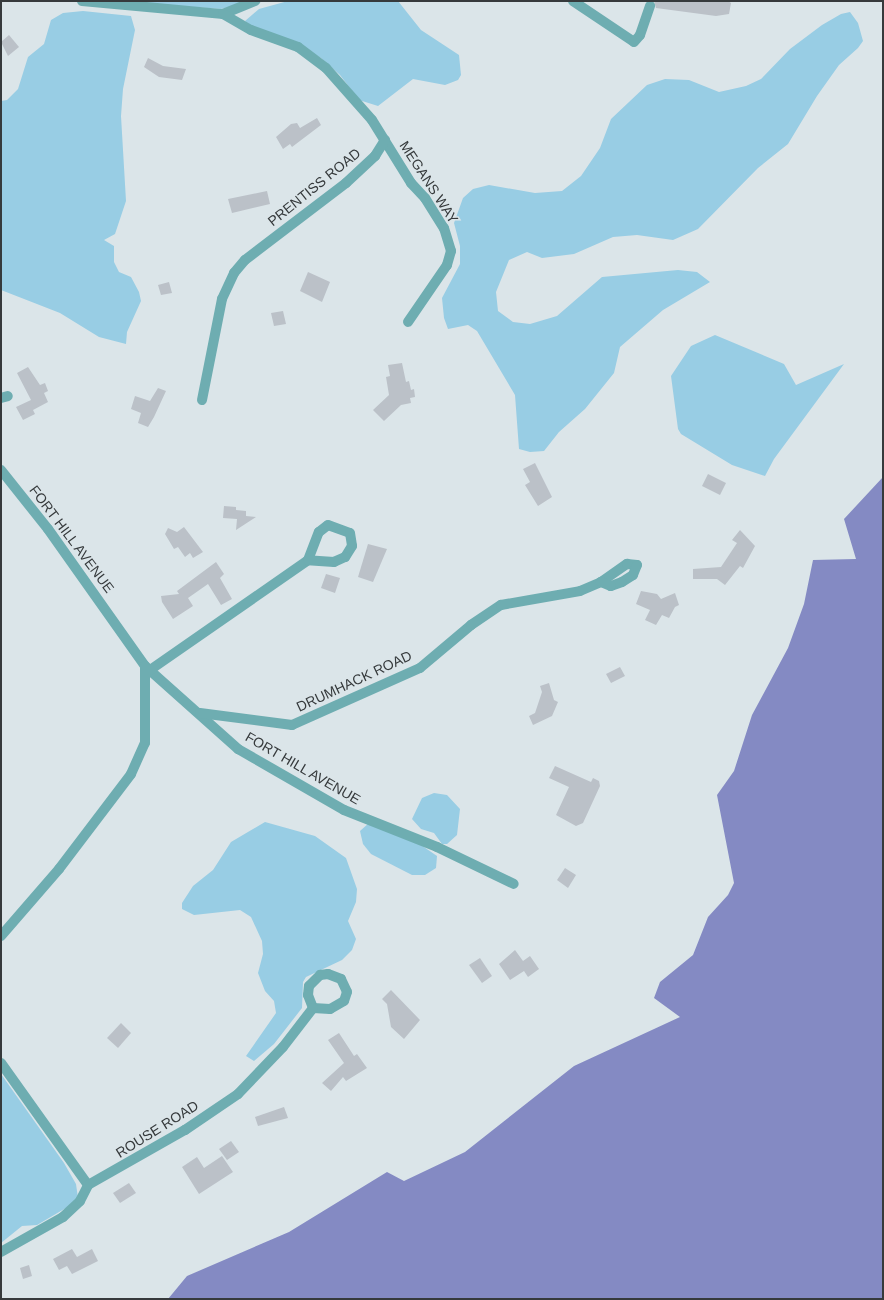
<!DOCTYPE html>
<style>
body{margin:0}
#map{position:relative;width:884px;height:1300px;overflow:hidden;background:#dbe5e9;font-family:Helvetica,sans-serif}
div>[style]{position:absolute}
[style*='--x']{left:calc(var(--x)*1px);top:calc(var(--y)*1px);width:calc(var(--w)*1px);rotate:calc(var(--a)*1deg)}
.green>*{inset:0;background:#98cde4}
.water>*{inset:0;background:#848ac3}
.building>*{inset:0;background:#bbc1c8}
.minor>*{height:10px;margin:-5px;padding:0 5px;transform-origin:5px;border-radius:5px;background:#6eadb1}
span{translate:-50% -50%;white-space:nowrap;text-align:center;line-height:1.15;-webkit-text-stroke:3px #dbe5e9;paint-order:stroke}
.street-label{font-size:14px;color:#363a3c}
.frame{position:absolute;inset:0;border:2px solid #363a3c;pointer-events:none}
</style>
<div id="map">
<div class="green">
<i style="clip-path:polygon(111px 1px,254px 1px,221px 9px)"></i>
<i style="clip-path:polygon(288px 1px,398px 1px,421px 30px,459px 55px,461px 75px,458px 80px,445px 85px,413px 79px,378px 106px,359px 100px,340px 75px,321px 58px,292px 42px,260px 33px,245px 21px,259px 9px)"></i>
<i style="clip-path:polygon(83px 11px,131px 16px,135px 30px,123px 89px,121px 116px,126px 201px,115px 234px,104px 240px,114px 246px,114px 262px,119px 272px,131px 277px,139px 292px,141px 301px,127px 332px,126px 344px,99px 337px,60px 313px,1px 290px,1px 101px,7px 100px,18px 89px,28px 57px,44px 44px,51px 20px,63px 13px)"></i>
<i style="clip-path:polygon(850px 12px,858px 23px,863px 41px,858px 48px,839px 65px,817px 96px,788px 144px,758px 168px,698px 229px,673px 240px,637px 235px,613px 237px,574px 254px,542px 258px,527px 252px,509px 260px,496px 292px,498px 311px,513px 322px,530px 324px,557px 316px,602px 277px,678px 270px,697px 272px,710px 282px,663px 310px,620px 347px,614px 373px,585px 409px,559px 432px,544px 451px,530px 452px,519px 449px,515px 395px,477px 331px,468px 325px,448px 329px,444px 318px,442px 298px,460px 264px,460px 246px,454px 223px,463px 198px,473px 189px,489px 185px,535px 193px,562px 191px,581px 176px,600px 148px,611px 119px,647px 85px,665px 79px,689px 80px,719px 92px,746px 86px,761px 79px,790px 49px,822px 25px,841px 14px)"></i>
<i style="clip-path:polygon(715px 335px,784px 364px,796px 385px,844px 364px,774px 459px,765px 476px,732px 465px,681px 434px,678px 429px,671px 376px,691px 346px)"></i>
<i style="clip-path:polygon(434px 793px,447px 795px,460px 809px,457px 835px,447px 844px,442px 844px,434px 833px,421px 829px,412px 819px,422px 798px)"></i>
<i style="clip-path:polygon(265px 822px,315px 836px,346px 858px,357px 889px,356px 902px,348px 921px,356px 939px,352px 950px,342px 960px,306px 977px,303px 982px,302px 1008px,274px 1044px,254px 1061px,246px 1056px,276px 1013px,274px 1001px,265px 991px,258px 973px,263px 954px,262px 941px,251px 917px,240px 910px,194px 915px,182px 909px,182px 903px,193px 886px,213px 870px,231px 842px)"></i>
<i style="clip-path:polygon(369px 823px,421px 845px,437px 856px,436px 868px,425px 875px,412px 875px,371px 854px,363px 844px,360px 831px)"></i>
<i style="clip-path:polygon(1px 1074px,64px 1163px,76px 1184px,78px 1198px,71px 1205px,37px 1225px,22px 1226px,1px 1243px)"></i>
</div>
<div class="water">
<i style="clip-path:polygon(883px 477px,883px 1299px,168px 1299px,187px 1276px,289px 1232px,387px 1172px,404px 1181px,465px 1152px,574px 1066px,680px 1017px,654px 998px,660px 982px,693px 955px,708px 917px,728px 895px,734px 883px,717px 795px,734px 771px,752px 715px,788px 648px,804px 604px,813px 560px,856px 559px,844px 519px)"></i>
</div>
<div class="building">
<i style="clip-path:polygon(654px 1px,728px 1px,731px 3px,729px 14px,716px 16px,656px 8px)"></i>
<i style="clip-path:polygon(9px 35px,19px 47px,8px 56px,1px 42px)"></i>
<i style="clip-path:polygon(148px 58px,163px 66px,186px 69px,182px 80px,159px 77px,144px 67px)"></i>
<i style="clip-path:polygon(317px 118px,321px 125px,292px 147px,290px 144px,283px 149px,276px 137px,291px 124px,297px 123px,300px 128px)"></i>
<i style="clip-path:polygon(267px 191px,270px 204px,232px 213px,228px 199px)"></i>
<i style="clip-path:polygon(308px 272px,330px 282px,322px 302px,300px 291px)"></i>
<i style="clip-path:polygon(169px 282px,172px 293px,161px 295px,158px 285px)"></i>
<i style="clip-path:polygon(283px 311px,286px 324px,274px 326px,271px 313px)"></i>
<i style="clip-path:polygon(402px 363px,406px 382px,409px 381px,411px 390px,414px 389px,415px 397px,410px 398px,411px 403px,401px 405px,384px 421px,373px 410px,389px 395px,386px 377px,390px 376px,388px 365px)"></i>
<i style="clip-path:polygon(28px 367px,40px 385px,45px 383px,48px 391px,44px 393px,48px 402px,33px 410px,35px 414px,23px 420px,16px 407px,31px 400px,17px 373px)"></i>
<i style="clip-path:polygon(158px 388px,166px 391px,154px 417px,148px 427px,138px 423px,141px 413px,131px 409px,135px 396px,150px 401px)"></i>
<i style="clip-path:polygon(535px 463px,552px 497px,538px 506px,525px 485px,530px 482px,523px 469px)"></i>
<i style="clip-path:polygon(708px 474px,726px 483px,720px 495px,702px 486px)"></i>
<i style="clip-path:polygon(224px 506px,236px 507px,236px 510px,246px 511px,246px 516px,256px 517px,236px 530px,237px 519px,223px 518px)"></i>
<i style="clip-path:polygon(184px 527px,203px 552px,193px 558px,190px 553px,185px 557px,178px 547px,174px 549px,165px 534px,168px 528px,177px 532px)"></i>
<i style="clip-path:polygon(740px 530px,755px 546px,743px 568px,740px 566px,725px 585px,717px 579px,693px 579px,693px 569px,721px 567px,737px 543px,732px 540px)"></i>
<i style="clip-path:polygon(368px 544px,387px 549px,373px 582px,358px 577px)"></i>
<i style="clip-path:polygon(216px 562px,224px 574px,220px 578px,232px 599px,221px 605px,208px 584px,188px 598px,193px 606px,173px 619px,162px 602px,161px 596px,179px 594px,177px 591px)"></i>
<i style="clip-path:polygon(326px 574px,340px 578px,335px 593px,321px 588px)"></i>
<i style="clip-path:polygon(641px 591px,657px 594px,661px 599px,675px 593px,679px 605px,675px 607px,669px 618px,662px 615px,656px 625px,645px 620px,650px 610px,636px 604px)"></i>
<i style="clip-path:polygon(620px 667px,625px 676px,611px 683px,606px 674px)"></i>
<i style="clip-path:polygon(549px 683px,554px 700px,558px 702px,552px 716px,533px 725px,529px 716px,535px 713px,542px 692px,540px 686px)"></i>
<i style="clip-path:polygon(555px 766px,591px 782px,593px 778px,599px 781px,600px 786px,583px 823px,576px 826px,556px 815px,569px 787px,549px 778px)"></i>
<i style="clip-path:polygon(565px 868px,576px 875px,568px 888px,557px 880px)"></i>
<i style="clip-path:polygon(515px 950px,523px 961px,530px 956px,539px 969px,528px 977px,524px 971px,510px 980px,499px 964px)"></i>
<i style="clip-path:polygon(480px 958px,492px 976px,482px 983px,469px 965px)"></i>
<i style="clip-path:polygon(391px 990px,420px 1020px,404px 1039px,391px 1027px,387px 1004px,382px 999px)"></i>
<i style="clip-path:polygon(121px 1023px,131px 1033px,118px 1048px,107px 1038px)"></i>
<i style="clip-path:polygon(339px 1033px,354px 1056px,357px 1054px,367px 1068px,346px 1081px,343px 1077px,331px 1091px,322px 1083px,344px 1063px,328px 1040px)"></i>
<i style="clip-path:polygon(284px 1107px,288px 1118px,258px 1126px,255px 1117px)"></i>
<i style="clip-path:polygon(231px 1141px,239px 1152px,227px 1160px,219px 1149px)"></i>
<i style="clip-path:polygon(222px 1156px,233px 1172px,199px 1194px,182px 1167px,197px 1157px,204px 1168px)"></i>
<i style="clip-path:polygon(129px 1183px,136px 1193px,120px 1203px,113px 1193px)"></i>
<i style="clip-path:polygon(72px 1249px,77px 1257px,92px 1249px,98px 1261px,72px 1274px,67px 1266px,59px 1270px,53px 1259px)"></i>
<i style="clip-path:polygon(29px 1265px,32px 1276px,23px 1279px,20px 1268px)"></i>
</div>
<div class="minor">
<i style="--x:82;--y:1;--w:142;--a:5.3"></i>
<i style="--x:223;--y:14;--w:35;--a:-22"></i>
<i style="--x:573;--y:1;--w:73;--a:33.9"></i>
<i style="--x:634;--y:42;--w:9;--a:-49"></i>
<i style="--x:640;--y:35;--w:31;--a:-71"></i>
<i style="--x:223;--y:14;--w:32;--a:30"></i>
<i style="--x:251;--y:30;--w:50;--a:19.9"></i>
<i style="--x:298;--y:47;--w:35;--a:37"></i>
<i style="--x:326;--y:68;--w:69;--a:48.5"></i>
<i style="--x:372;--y:120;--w:74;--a:58.2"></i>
<i style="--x:411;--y:183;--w:21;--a:47"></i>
<i style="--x:425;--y:198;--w:36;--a:58"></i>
<i style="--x:444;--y:228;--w:24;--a:73"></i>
<i style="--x:451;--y:251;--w:15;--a:106"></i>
<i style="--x:447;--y:265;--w:69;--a:124.4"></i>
<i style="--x:1;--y:398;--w:7;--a:-16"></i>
<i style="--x:202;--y:400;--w:103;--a:-78.8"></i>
<i style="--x:222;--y:299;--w:29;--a:-65"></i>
<i style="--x:234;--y:273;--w:17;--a:-50"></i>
<i style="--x:245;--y:260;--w:127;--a:-37.3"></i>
<i style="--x:346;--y:183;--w:40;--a:-43"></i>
<i style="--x:375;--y:156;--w:19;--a:-58"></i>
<i style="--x:1;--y:470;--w:75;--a:51.5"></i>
<i style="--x:48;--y:529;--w:168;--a:54.7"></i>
<i style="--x:145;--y:666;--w:125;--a:41.7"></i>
<i style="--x:238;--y:749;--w:122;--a:29.9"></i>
<i style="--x:344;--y:810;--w:100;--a:21.7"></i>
<i style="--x:437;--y:847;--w:85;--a:25.7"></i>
<i style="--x:150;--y:670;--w:193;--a:-34.8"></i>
<i style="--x:308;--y:560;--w:30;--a:-69"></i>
<i style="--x:319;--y:532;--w:11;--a:-38"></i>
<i style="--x:328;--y:525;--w:23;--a:20"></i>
<i style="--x:350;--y:533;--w:13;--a:81"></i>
<i style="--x:352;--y:546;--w:13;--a:122"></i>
<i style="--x:345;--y:557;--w:12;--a:156"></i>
<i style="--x:334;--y:562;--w:26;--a:-176"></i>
<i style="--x:200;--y:713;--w:93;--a:7.4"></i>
<i style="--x:292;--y:725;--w:140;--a:-24"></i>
<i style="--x:420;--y:668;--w:67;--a:-40.1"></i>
<i style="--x:471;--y:625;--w:36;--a:-34"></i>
<i style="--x:501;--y:605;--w:80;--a:-10"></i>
<i style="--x:580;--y:591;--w:23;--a:-23"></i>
<i style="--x:601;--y:582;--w:32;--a:-35"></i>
<i style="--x:627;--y:564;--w:10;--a:6"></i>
<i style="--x:637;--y:565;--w:11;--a:112"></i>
<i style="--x:633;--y:575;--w:13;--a:148"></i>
<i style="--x:622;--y:582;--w:12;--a:160"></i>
<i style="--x:611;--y:586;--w:11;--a:-158"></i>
<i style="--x:1;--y:936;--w:89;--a:-49.1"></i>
<i style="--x:59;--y:869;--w:119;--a:-52.8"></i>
<i style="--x:131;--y:774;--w:34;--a:-66"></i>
<i style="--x:145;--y:743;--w:77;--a:-90"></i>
<i style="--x:328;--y:974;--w:14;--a:21"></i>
<i style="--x:341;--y:979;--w:14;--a:65"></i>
<i style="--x:347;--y:992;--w:9;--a:108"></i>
<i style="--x:344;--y:1001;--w:16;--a:150"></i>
<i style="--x:330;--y:1009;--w:17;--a:-177"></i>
<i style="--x:313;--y:1008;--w:14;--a:-111"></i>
<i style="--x:308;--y:995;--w:9;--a:-84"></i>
<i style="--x:309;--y:986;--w:16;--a:-45"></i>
<i style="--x:320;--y:975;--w:8;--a:-7"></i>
<i style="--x:1;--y:1063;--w:150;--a:54.5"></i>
<i style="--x:1;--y:1252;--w:71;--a:-29.4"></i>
<i style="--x:63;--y:1217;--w:23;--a:-43"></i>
<i style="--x:80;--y:1201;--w:18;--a:-63"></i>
<i style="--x:88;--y:1185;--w:112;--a:-29.6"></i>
<i style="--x:185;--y:1130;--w:64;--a:-34.2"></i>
<i style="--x:238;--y:1094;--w:65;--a:-46.2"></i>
<i style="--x:283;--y:1047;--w:49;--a:-52.4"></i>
</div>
<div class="street-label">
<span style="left:429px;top:182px;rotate:57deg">MEGANS WAY</span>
<span style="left:314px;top:187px;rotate:-39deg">PRENTISS ROAD</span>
<span style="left:72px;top:539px;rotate:53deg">FORT HILL AVENUE</span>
<span style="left:354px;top:681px;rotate:-25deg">DRUMHACK ROAD</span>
<span style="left:303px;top:768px;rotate:30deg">FORT HILL AVENUE</span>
<span style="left:157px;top:1129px;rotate:-32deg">ROUSE ROAD</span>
</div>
<div class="frame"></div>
</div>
